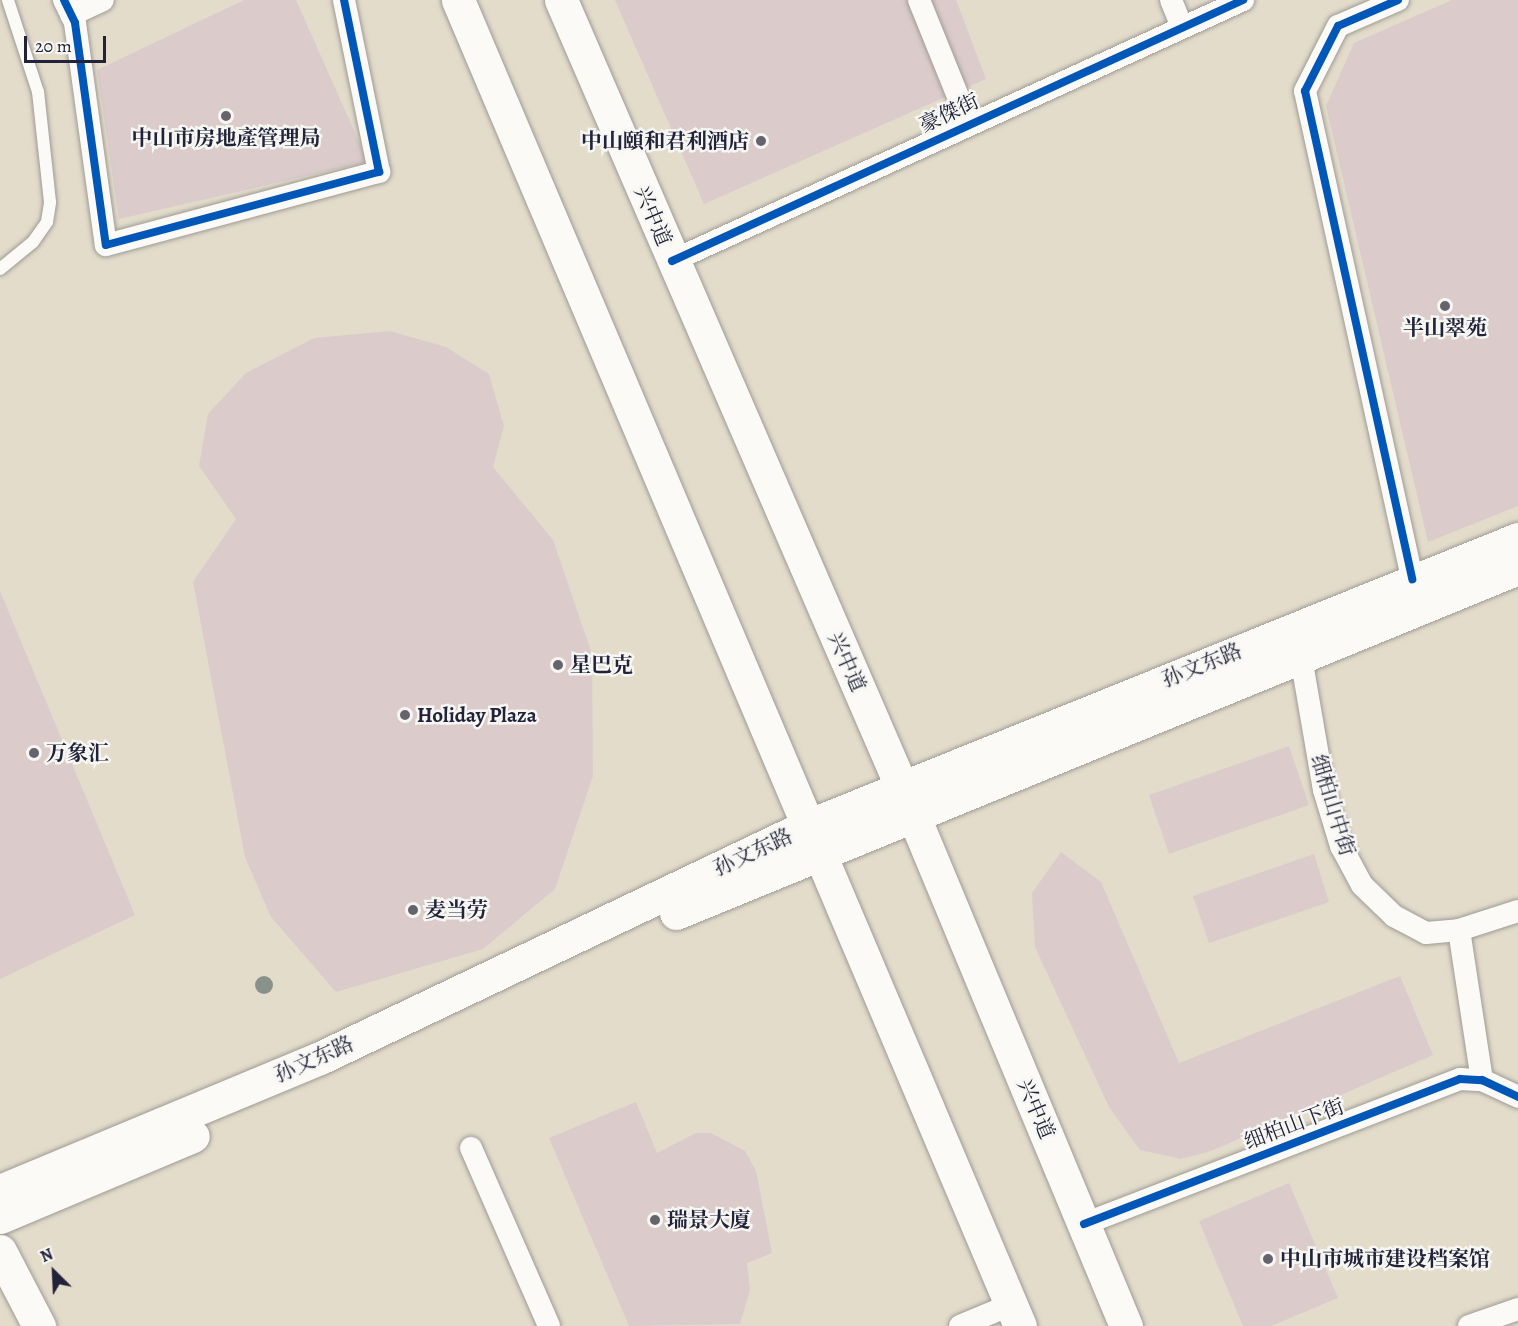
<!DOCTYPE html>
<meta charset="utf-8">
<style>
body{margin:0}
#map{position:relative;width:1518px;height:1326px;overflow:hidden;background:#e3dccb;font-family:Alegreya,"Noto Serif SC",serif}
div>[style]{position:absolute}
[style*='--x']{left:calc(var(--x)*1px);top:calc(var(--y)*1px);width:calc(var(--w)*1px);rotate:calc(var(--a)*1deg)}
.building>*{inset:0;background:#dbcbcb}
.roads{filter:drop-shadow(0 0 2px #9f9b95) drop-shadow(0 0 2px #9f9b95)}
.lane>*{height:12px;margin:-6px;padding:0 6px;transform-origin:6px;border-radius:6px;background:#fbfaf7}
.street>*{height:22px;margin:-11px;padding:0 11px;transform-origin:11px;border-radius:11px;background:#fbfaf7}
.secondary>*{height:33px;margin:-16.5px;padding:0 16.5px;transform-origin:16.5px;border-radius:16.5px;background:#fbfaf7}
.primary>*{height:33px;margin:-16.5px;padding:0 16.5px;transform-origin:16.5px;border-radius:16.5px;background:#fbfaf7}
.cycleway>*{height:8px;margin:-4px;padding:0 4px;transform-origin:4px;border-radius:4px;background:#0057b8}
.trees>*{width:18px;height:18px;margin:-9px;border-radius:50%;background:#89928a}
.dots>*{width:16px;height:16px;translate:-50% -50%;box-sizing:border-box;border:3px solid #f6f6f2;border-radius:50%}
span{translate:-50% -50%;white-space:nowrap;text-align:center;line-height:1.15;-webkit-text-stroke:5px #f6f6f2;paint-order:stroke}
.street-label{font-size:21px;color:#22223b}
.poi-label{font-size:21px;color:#22223b;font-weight:700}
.right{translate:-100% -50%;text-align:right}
.left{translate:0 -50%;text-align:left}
.north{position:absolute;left:24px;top:1242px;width:60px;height:60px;-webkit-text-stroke:4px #f6f6f2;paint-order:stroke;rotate:336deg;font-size:16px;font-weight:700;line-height:24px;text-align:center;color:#22223b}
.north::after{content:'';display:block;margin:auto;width:21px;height:27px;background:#22223b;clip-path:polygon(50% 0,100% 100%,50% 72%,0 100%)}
.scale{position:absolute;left:24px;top:36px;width:82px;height:27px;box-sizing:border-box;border:3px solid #22223b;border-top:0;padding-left:8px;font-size:18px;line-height:21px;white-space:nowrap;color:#22223b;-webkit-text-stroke:4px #f6f6f2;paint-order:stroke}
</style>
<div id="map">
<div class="building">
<i style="clip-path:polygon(244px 0,296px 0,368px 162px,119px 219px,97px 70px)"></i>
<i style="clip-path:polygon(615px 0,956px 0,986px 79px,704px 204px)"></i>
<i style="clip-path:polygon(1452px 0,1518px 0,1518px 506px,1428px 542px,1326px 106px,1354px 43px)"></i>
<i style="clip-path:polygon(390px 331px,446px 347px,489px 374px,504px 426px,493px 467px,553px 540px,592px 654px,593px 776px,555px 889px,483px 949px,336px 992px,271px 917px,245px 857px,193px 582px,236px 519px,199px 466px,208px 414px,246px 373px,314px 338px)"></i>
<i style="clip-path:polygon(0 591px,135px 915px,0 979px)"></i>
<i style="clip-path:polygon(1289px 746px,1309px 805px,1169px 854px,1149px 795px)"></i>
<i style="clip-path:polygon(1061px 852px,1101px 882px,1179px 1063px,1400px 976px,1433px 1055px,1211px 1151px,1181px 1159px,1140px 1150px,1109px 1107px,1035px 947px,1032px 893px)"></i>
<i style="clip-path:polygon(1314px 854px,1329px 902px,1209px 943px,1193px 896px)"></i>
<i style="clip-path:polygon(636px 1102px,657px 1153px,696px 1133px,711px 1133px,745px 1151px,756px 1171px,772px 1253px,747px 1263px,750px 1290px,740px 1324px,629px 1326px,549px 1138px)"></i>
<i style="clip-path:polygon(1289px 1183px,1338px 1298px,1271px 1326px,1243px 1326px,1199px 1221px)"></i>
</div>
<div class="roads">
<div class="lane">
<i style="--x:0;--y:269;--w:43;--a:-39.3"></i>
<i style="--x:33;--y:242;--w:24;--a:-55"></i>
<i style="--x:47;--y:222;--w:20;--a:-81"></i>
<i style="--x:50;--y:202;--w:111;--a:-96.2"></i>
<i style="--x:38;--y:92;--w:97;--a:-108.1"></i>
</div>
<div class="street">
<i style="--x:64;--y:0;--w:25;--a:64"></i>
<i style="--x:75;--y:23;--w:224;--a:82.1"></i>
<i style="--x:106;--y:245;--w:283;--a:-15"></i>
<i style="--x:379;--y:172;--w:176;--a:-101.5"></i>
<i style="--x:919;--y:0;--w:134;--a:68"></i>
<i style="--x:1171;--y:0;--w:29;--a:68"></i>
<i style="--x:1398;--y:0;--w:65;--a:156.6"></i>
<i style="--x:1338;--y:26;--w:73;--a:116.9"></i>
<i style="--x:1305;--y:91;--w:500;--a:77.6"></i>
<i style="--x:71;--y:15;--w:35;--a:-25"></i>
<i style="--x:672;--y:261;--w:628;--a:-24.56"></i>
<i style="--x:1301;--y:657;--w:135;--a:80.2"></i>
<i style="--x:1324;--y:790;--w:59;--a:73.1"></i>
<i style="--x:1341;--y:846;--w:44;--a:61.7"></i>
<i style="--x:1362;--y:885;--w:45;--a:44.1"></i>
<i style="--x:1394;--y:916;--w:36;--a:28"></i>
<i style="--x:1426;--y:933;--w:33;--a:-5"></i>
<i style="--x:1459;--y:930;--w:62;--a:-17.9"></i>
<i style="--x:1459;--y:930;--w:152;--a:81.3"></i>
<i style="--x:471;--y:1148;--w:194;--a:66.3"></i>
<i style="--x:1084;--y:1224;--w:403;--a:-21.1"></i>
<i style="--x:1460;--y:1079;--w:22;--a:3"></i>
<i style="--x:1482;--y:1080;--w:40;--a:25"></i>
<i style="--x:960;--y:1326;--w:54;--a:-22.8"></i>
<i style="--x:1469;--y:1326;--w:52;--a:-19.1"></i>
</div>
<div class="secondary">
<i style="--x:0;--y:1251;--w:85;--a:62.5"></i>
</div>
<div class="primary">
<i style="--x:458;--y:0;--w:1440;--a:67.03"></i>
<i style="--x:561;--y:0;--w:859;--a:66.6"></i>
<i style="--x:902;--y:788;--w:583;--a:67.4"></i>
<i style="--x:676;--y:913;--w:910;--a:-22.28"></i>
<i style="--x:0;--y:1191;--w:347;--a:-22.6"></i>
<i style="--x:320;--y:1058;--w:537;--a:-25.47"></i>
<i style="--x:805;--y:827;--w:769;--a:-22"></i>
<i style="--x:0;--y:1217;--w:209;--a:-22.8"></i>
</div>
</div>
<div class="cycleway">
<i style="--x:64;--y:0;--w:25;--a:64"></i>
<i style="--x:75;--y:23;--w:224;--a:82.1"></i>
<i style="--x:106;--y:245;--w:283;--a:-15"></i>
<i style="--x:379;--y:172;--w:176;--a:-101.5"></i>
<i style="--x:1398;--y:0;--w:65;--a:156.6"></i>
<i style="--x:1338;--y:26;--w:73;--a:116.9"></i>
<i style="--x:1305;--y:91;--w:500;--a:77.6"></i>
<i style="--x:672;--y:261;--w:628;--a:-24.56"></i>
<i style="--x:1084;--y:1224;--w:403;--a:-21.1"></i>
<i style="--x:1460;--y:1079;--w:22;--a:3"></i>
<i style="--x:1482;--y:1080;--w:40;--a:25"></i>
</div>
<div class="trees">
<i style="left:264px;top:985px"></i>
</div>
<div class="dots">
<i style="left:226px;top:116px;background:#66636d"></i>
<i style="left:761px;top:141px;background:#66636d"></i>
<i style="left:1445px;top:306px;background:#66636d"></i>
<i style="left:558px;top:665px;background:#66636d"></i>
<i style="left:405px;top:715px;background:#66636d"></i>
<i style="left:34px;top:753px;background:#66636d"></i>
<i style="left:413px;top:910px;background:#66636d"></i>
<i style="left:655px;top:1220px;background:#66636d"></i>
<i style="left:1268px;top:1259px;background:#66636d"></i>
</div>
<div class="street-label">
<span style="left:949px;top:113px;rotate:-25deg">豪傑街</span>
<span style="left:653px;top:216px;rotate:67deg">兴中道</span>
<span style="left:847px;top:662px;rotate:66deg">兴中道</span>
<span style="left:1202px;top:665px;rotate:-22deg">孙文东路</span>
<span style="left:1333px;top:805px;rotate:73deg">细柏山中街</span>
<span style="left:753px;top:852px;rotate:-25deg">孙文东路</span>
<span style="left:314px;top:1059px;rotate:-24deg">孙文东路</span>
<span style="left:1036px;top:1109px;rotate:67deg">兴中道</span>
<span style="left:1294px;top:1124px;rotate:-21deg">细柏山下街</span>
</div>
<div class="poi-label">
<span style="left:226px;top:138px">中山市房地產管理局</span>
<span class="right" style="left:749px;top:141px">中山頤和君利酒店</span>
<span style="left:1445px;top:328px">半山翠苑</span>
<span class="left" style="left:570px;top:665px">星巴克</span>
<span class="left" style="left:417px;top:715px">Holiday Plaza</span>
<span class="left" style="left:46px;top:753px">万象汇</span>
<span class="left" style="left:425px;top:910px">麦当劳</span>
<span class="left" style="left:667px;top:1220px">瑞景大廈</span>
<span class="left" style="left:1280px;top:1259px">中山市城市建设档案馆</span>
</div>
<div class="north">N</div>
<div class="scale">20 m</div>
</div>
